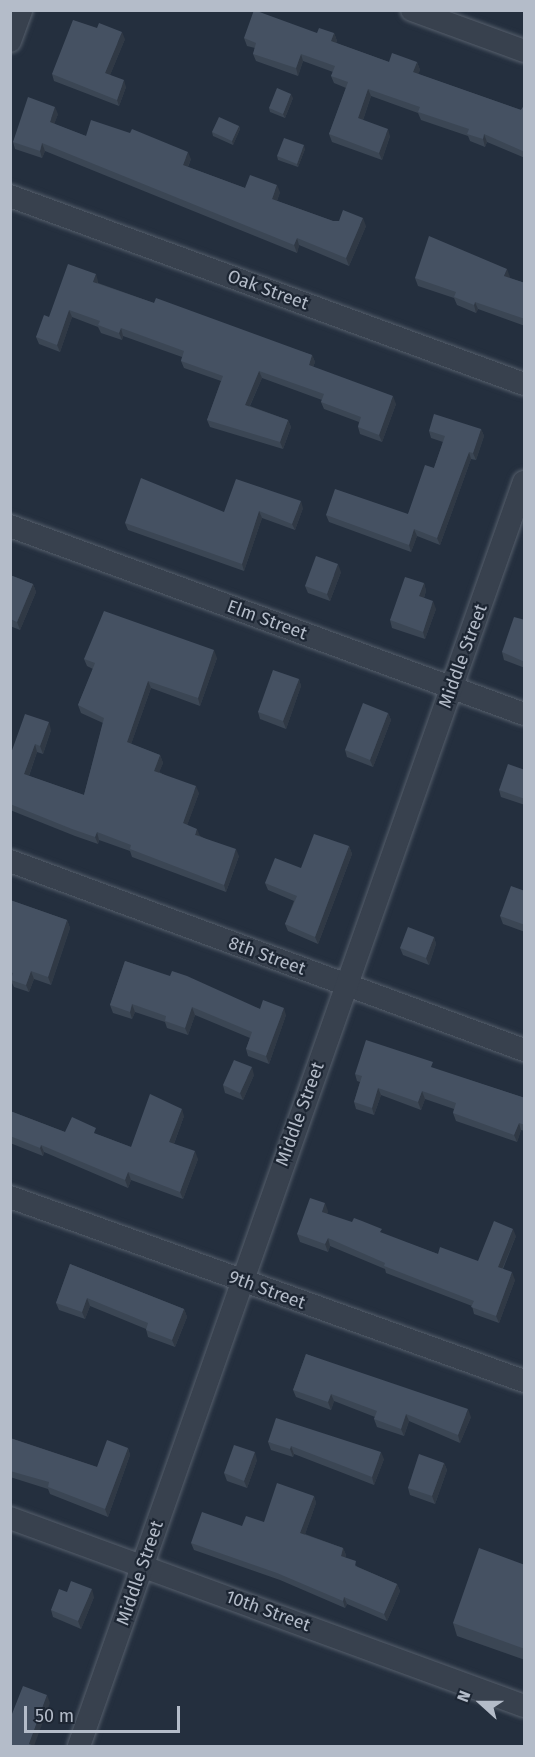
<!DOCTYPE html>
<style>
body{margin:0}
#map{position:relative;width:535px;height:1757px;overflow:hidden;background:#242f3e;font-family:"Fira Sans",sans-serif}
div>[style]{position:absolute}
[style*='--x']{left:calc(var(--x)*1px);top:calc(var(--y)*1px);width:calc(var(--w)*1px);rotate:calc(var(--a)*1deg)}
.roads{filter:drop-shadow(0 0 2px #565f6c) drop-shadow(0 0 2px #565f6c)}
.street>*{height:22px;margin:-11px;padding:0 11px;transform-origin:11px;border-radius:11px;background:#38414e}
.wall>*{inset:0;background:#3b4654}
.shaded-wall>*{inset:0;background:#303945}
.building>*{inset:0;background:#455162}
span{translate:-50% -50%;white-space:nowrap;text-align:center;line-height:1.15;-webkit-text-stroke:4.5px #1d2633;paint-order:stroke}
.street-label{font-size:18px;color:#b4bcc9}
.frame{position:absolute;inset:0;border:12px solid #b4bcc9;pointer-events:none}
.north{position:absolute;left:451px;top:1673px;width:60px;height:60px;-webkit-text-stroke:4px #1d2633;paint-order:stroke;rotate:291deg;font-size:16px;font-weight:700;line-height:24px;text-align:center;color:#b4bcc9}
.north::after{content:'';display:block;margin:auto;width:21px;height:27px;background:#b4bcc9;clip-path:polygon(50% 0,100% 100%,50% 72%,0 100%)}
.scale{position:absolute;left:24px;top:1706px;width:156px;height:27px;box-sizing:border-box;border:3px solid #b4bcc9;border-top:0;padding-left:8px;font-size:18px;line-height:21px;white-space:nowrap;color:#b4bcc9;-webkit-text-stroke:4px #1d2633;paint-order:stroke}
</style>
<div id="map">
<div class="roads">
<div class="street">
<i style="--x:412;--y:10;--w:119;--a:20.1"></i>
<i style="--x:10;--y:41;--w:33;--a:-70"></i>
<i style="--x:10;--y:196;--w:547;--a:20.09"></i>
<i style="--x:10;--y:526;--w:547;--a:20.09"></i>
<i style="--x:10;--y:861;--w:548;--a:20.19"></i>
<i style="--x:10;--y:1197;--w:546;--a:19.7"></i>
<i style="--x:10;--y:1518;--w:547;--a:20.09"></i>
<i style="--x:79;--y:1746;--w:1340;--a:-70.61"></i>
</div>
</div>
<div class="wall">
<i style="clip-path:polygon(317px 33px,334px 33px,337px 41px,336px 43px,389px 62px,417px 62px,420px 70px,418px 74px,521px 110px,525px 104px,525px 158px,487px 142px,485px 147px,470px 141px,468px 136px,421px 120px,418px 113px,371px 96px,363px 120px,390px 136px,382px 160px,332px 142px,329px 134px,346px 88px,334px 83px,331px 76px,333px 72px,303px 61px,298px 76px,256px 61px,253px 54px,255px 48px,247px 46px,244px 38px)"></i>
<i style="clip-path:polygon(125px 39px,110px 75px,126px 87px,119px 106px,54px 81px,52px 74px)"></i>
<i style="clip-path:polygon(293px 98px,285px 118px,270px 112px,269px 108px)"></i>
<i style="clip-path:polygon(58px 114px,54px 124px,86px 136px,191px 159px,188px 167px,245px 188px,280px 192px,277px 201px,333px 221px,366px 226px,349px 266px,299px 245px,297px 253px,45px 151px,42px 158px,15px 149px,13px 142px)"></i>
<i style="clip-path:polygon(239px 126px,240px 129px,233px 145px,213px 136px,212px 132px)"></i>
<i style="clip-path:polygon(305px 149px,298px 167px,278px 160px,277px 156px)"></i>
<i style="clip-path:polygon(510px 277px,509px 278px,525px 283px,525px 326px,478px 309px,476px 313px,457px 305px,454px 298px,418px 286px,415px 278px)"></i>
<i style="clip-path:polygon(98px 281px,98px 283px,154px 303px,312px 355px,315px 362px,313px 367px,396px 404px,382px 442px,360px 434px,358px 427px,359px 422px,324px 409px,321px 402px,322px 400px,262px 378px,250px 406px,288px 420px,291px 427px,283px 449px,210px 427px,207px 420px,221px 381px,184px 368px,181px 361px,182px 357px,123px 336px,122px 340px,101px 333px,98px 327px,72px 317px,60px 352px,39px 344px,36px 337px,49px 317px)"></i>
<i style="clip-path:polygon(481px 429px,484px 436px,476px 460px,471px 459px,440px 545px,417px 536px,411px 552px,329px 522px,326px 515px,408px 514px,434px 468px,443px 442px,431px 438px,429px 431px)"></i>
<i style="clip-path:polygon(303px 508px,295px 530px,262px 518px,244px 571px,128px 530px,125px 523px,224px 512px)"></i>
<i style="clip-path:polygon(341px 572px,330px 601px,308px 593px,305px 586px)"></i>
<i style="clip-path:polygon(10px 575px,33px 584px,36px 592px,20px 630px,10px 626px)"></i>
<i style="clip-path:polygon(424px 583px,426px 591px,424px 598px,436px 609px,425px 639px,392px 628px,390px 620px)"></i>
<i style="clip-path:polygon(525px 620px,525px 668px,504px 660px,502px 652px)"></i>
<i style="clip-path:polygon(217px 658px,200px 706px,151px 688px,131px 744px,160px 755px,163px 763px,159px 772px,199px 793px,187px 825px,200px 836px,239px 856px,226px 892px,132px 857px,130px 851px,99px 840px,98px 844px,75px 836px,10px 810px,10px 756px,51px 730px,43px 754px,37px 752px,29px 776px,84px 795px,103px 723px,81px 713px,78px 705px,93px 669px,87px 666px,84px 659px)"></i>
<i style="clip-path:polygon(299px 679px,301px 686px,286px 729px,260px 719px,258px 712px)"></i>
<i style="clip-path:polygon(388px 713px,391px 720px,373px 767px,347px 757px,345px 750px)"></i>
<i style="clip-path:polygon(525px 770px,525px 805px,501px 797px,499px 790px)"></i>
<i style="clip-path:polygon(349px 846px,352px 854px,318px 944px,288px 931px,285px 924px,294px 901px,268px 890px,265px 883px,301px 868px)"></i>
<i style="clip-path:polygon(525px 891px,525px 932px,503px 924px,500px 916px)"></i>
<i style="clip-path:polygon(10px 900px,67px 920px,70px 928px,51px 985px,34px 979px,29px 992px,14px 987px,10px 979px)"></i>
<i style="clip-path:polygon(434px 937px,436px 944px,429px 965px,403px 955px,400px 948px)"></i>
<i style="clip-path:polygon(125px 961px,260px 1009px,286px 1015px,269px 1064px,248px 1056px,246px 1049px,250px 1038px,195px 1015px,188px 1035px,167px 1028px,165px 1022px,135px 1012px,132px 1019px,113px 1013px,110px 1005px)"></i>
<i style="clip-path:polygon(435px 1069px,525px 1098px,525px 1131px,521px 1130px,517px 1142px,456px 1121px,453px 1113px,454px 1109px,425px 1099px,421px 1110px,381px 1095px,374px 1115px,356px 1109px,354px 1102px,360px 1082px,357px 1081px,355px 1074px)"></i>
<i style="clip-path:polygon(254px 1075px,243px 1100px,225px 1093px,223px 1085px)"></i>
<i style="clip-path:polygon(10px 1111px,65px 1132px,99px 1135px,131px 1147px,184px 1116px,174px 1144px,198px 1159px,183px 1199px,131px 1180px,128px 1188px,44px 1152px,43px 1156px,10px 1143px)"></i>
<i style="clip-path:polygon(328px 1211px,327px 1214px,438px 1254px,478px 1261px,516px 1236px,503px 1269px,515px 1280px,499px 1323px,474px 1314px,472px 1306px,386px 1273px,385px 1269px,330px 1246px,328px 1252px,300px 1242px,297px 1234px)"></i>
<i style="clip-path:polygon(70px 1264px,184px 1309px,187px 1317px,175px 1347px,148px 1337px,146px 1329px,90px 1306px,85px 1319px,59px 1310px,56px 1303px)"></i>
<i style="clip-path:polygon(306px 1354px,471px 1417px,460px 1443px,409px 1421px,404px 1436px,377px 1427px,374px 1419px,375px 1417px,334px 1401px,331px 1410px,296px 1397px,293px 1390px)"></i>
<i style="clip-path:polygon(10px 1438px,97px 1467px,128px 1448px,130px 1455px,108px 1517px,50px 1494px,48px 1489px,10px 1477px)"></i>
<i style="clip-path:polygon(268px 1442px,384px 1459px,374px 1485px,294px 1454px,293px 1457px,271px 1450px)"></i>
<i style="clip-path:polygon(257px 1460px,247px 1488px,227px 1481px,224px 1473px)"></i>
<i style="clip-path:polygon(444px 1463px,447px 1470px,435px 1504px,410px 1495px,408px 1488px)"></i>
<i style="clip-path:polygon(314px 1496px,316px 1503px,305px 1534px,343px 1548px,346px 1555px,345px 1558px,358px 1567px,397px 1584px,400px 1591px,387px 1621px,347px 1604px,345px 1608px,280px 1580px,194px 1550px,191px 1543px,242px 1526px,264px 1522px)"></i>
<i style="clip-path:polygon(525px 1565px,525px 1660px,457px 1636px,453px 1623px)"></i>
<i style="clip-path:polygon(67px 1592px,94px 1597px,81px 1629px,53px 1617px,51px 1610px)"></i>
</div>
<div class="shaded-wall">
<i style="clip-path:polygon(122px 32px,125px 39px,108px 80px,105px 73px)"></i>
<i style="clip-path:polygon(334px 33px,337px 41px,334px 49px,331px 41px)"></i>
<i style="clip-path:polygon(301px 54px,303px 61px,298px 76px,296px 68px)"></i>
<i style="clip-path:polygon(417px 62px,420px 70px,416px 79px,413px 72px)"></i>
<i style="clip-path:polygon(124px 80px,126px 87px,119px 106px,117px 100px)"></i>
<i style="clip-path:polygon(368px 89px,371px 96px,361px 126px,358px 118px)"></i>
<i style="clip-path:polygon(291px 94px,293px 98px,285px 118px,283px 114px)"></i>
<i style="clip-path:polygon(55px 107px,58px 114px,52px 130px,50px 122px)"></i>
<i style="clip-path:polygon(239px 126px,240px 129px,233px 145px,232px 141px)"></i>
<i style="clip-path:polygon(388px 129px,390px 136px,382px 160px,379px 153px)"></i>
<i style="clip-path:polygon(484px 134px,487px 142px,485px 147px,483px 139px)"></i>
<i style="clip-path:polygon(42px 143px,45px 151px,42px 158px,40px 151px)"></i>
<i style="clip-path:polygon(304px 145px,305px 149px,298px 167px,297px 164px)"></i>
<i style="clip-path:polygon(188px 152px,191px 159px,185px 173px,183px 165px)"></i>
<i style="clip-path:polygon(277px 185px,280px 192px,275px 207px,272px 199px)"></i>
<i style="clip-path:polygon(363px 218px,366px 226px,349px 266px,346px 258px)"></i>
<i style="clip-path:polygon(297px 238px,299px 245px,297px 253px,294px 245px)"></i>
<i style="clip-path:polygon(507px 269px,510px 277px,507px 283px,504px 276px)"></i>
<i style="clip-path:polygon(96px 274px,98px 281px,96px 289px,93px 282px)"></i>
<i style="clip-path:polygon(475px 302px,478px 309px,476px 313px,474px 305px)"></i>
<i style="clip-path:polygon(69px 310px,72px 317px,60px 352px,57px 345px)"></i>
<i style="clip-path:polygon(121px 328px,123px 336px,122px 340px,119px 333px)"></i>
<i style="clip-path:polygon(312px 355px,315px 362px,311px 372px,309px 365px)"></i>
<i style="clip-path:polygon(259px 371px,262px 378px,247px 412px,245px 405px)"></i>
<i style="clip-path:polygon(393px 396px,396px 404px,382px 442px,379px 435px)"></i>
<i style="clip-path:polygon(288px 420px,291px 427px,283px 449px,280px 442px)"></i>
<i style="clip-path:polygon(481px 429px,484px 436px,476px 460px,473px 453px)"></i>
<i style="clip-path:polygon(469px 452px,471px 459px,440px 545px,437px 538px)"></i>
<i style="clip-path:polygon(301px 501px,303px 508px,295px 530px,292px 524px)"></i>
<i style="clip-path:polygon(259px 511px,262px 518px,244px 571px,242px 564px)"></i>
<i style="clip-path:polygon(414px 529px,417px 536px,411px 552px,409px 545px)"></i>
<i style="clip-path:polygon(338px 564px,341px 572px,330px 601px,327px 594px)"></i>
<i style="clip-path:polygon(424px 583px,426px 591px,422px 604px,419px 596px)"></i>
<i style="clip-path:polygon(33px 584px,36px 592px,20px 630px,17px 622px)"></i>
<i style="clip-path:polygon(433px 601px,436px 609px,425px 639px,423px 632px)"></i>
<i style="clip-path:polygon(214px 650px,217px 658px,200px 706px,198px 698px)"></i>
<i style="clip-path:polygon(299px 679px,301px 686px,286px 729px,283px 721px)"></i>
<i style="clip-path:polygon(148px 681px,151px 688px,129px 750px,127px 742px)"></i>
<i style="clip-path:polygon(388px 713px,391px 720px,373px 767px,370px 760px)"></i>
<i style="clip-path:polygon(49px 722px,51px 730px,43px 754px,40px 746px)"></i>
<i style="clip-path:polygon(35px 744px,37px 752px,27px 781px,24px 774px)"></i>
<i style="clip-path:polygon(160px 755px,163px 763px,157px 778px,154px 771px)"></i>
<i style="clip-path:polygon(196px 786px,199px 793px,185px 831px,183px 823px)"></i>
<i style="clip-path:polygon(197px 829px,200px 836px,195px 835px)"></i>
<i style="clip-path:polygon(97px 832px,99px 840px,98px 844px,95px 837px)"></i>
<i style="clip-path:polygon(349px 846px,352px 854px,318px 944px,315px 937px)"></i>
<i style="clip-path:polygon(236px 849px,239px 856px,226px 892px,224px 885px)"></i>
<i style="clip-path:polygon(67px 920px,70px 928px,51px 985px,48px 977px)"></i>
<i style="clip-path:polygon(434px 937px,436px 944px,429px 965px,426px 958px)"></i>
<i style="clip-path:polygon(31px 971px,34px 979px,29px 992px,26px 985px)"></i>
<i style="clip-path:polygon(132px 1004px,135px 1012px,132px 1019px,130px 1012px)"></i>
<i style="clip-path:polygon(192px 1007px,195px 1015px,188px 1035px,185px 1028px)"></i>
<i style="clip-path:polygon(284px 1008px,286px 1015px,269px 1064px,266px 1056px)"></i>
<i style="clip-path:polygon(252px 1067px,254px 1075px,243px 1100px,240px 1093px)"></i>
<i style="clip-path:polygon(378px 1088px,381px 1095px,374px 1115px,372px 1108px)"></i>
<i style="clip-path:polygon(422px 1091px,425px 1099px,421px 1110px,418px 1102px)"></i>
<i style="clip-path:polygon(182px 1109px,184px 1116px,172px 1149px,169px 1142px)"></i>
<i style="clip-path:polygon(519px 1123px,521px 1130px,517px 1142px,514px 1135px)"></i>
<i style="clip-path:polygon(41px 1145px,44px 1152px,43px 1156px,40px 1148px)"></i>
<i style="clip-path:polygon(195px 1151px,198px 1159px,183px 1199px,180px 1192px)"></i>
<i style="clip-path:polygon(128px 1172px,131px 1180px,128px 1188px,125px 1180px)"></i>
<i style="clip-path:polygon(325px 1203px,328px 1211px,325px 1219px,322px 1212px)"></i>
<i style="clip-path:polygon(513px 1229px,516px 1236px,500px 1274px,498px 1267px)"></i>
<i style="clip-path:polygon(328px 1238px,330px 1246px,328px 1252px,325px 1244px)"></i>
<i style="clip-path:polygon(512px 1272px,515px 1280px,499px 1323px,496px 1316px)"></i>
<i style="clip-path:polygon(87px 1298px,90px 1306px,85px 1319px,82px 1312px)"></i>
<i style="clip-path:polygon(184px 1309px,187px 1317px,175px 1347px,172px 1340px)"></i>
<i style="clip-path:polygon(331px 1394px,334px 1401px,331px 1410px,328px 1402px)"></i>
<i style="clip-path:polygon(468px 1409px,471px 1417px,460px 1443px,458px 1435px)"></i>
<i style="clip-path:polygon(406px 1414px,409px 1421px,404px 1436px,401px 1429px)"></i>
<i style="clip-path:polygon(291px 1446px,294px 1454px,293px 1457px,290px 1449px)"></i>
<i style="clip-path:polygon(128px 1448px,130px 1455px,108px 1517px,105px 1509px)"></i>
<i style="clip-path:polygon(255px 1452px,257px 1460px,247px 1488px,244px 1481px)"></i>
<i style="clip-path:polygon(381px 1452px,384px 1459px,374px 1485px,372px 1477px)"></i>
<i style="clip-path:polygon(444px 1463px,447px 1470px,435px 1504px,432px 1496px)"></i>
<i style="clip-path:polygon(314px 1496px,316px 1503px,303px 1540px,300px 1533px)"></i>
<i style="clip-path:polygon(343px 1548px,346px 1555px,343px 1563px,341px 1556px)"></i>
<i style="clip-path:polygon(397px 1584px,400px 1591px,387px 1621px,384px 1614px)"></i>
<i style="clip-path:polygon(92px 1589px,94px 1597px,81px 1629px,78px 1621px)"></i>
<i style="clip-path:polygon(344px 1597px,347px 1604px,345px 1608px,343px 1601px)"></i>
<i style="clip-path:polygon(47px 1695px,50px 1703px,34px 1746px,29px 1744px)"></i>
</div>
<div class="building">
<i style="clip-path:polygon(254px 10px,317px 33px,319px 28px,334px 33px,331px 41px,389px 62px,392px 53px,417px 62px,413px 72px,521px 110px,525px 104px,525px 152px,484px 134px,483px 139px,467px 134px,469px 129px,418px 112px,420px 107px,368px 89px,358px 118px,388px 129px,379px 153px,329px 134px,348px 82px,331px 76px,335px 66px,301px 54px,296px 68px,253px 54px,256px 43px,244px 38px)"></i>
<i style="clip-path:polygon(73px 20px,97px 28px,99px 23px,122px 32px,105px 73px,124px 80px,117px 100px,52px 74px)"></i>
<i style="clip-path:polygon(277px 88px,291px 94px,283px 114px,269px 108px)"></i>
<i style="clip-path:polygon(28px 97px,55px 107px,50px 122px,86px 136px,91px 120px,130px 133px,132px 129px,188px 152px,183px 165px,245px 188px,250px 175px,277px 185px,272px 199px,333px 221px,339px 221px,343px 210px,363px 218px,346px 258px,297px 238px,294px 245px,42px 143px,40px 151px,13px 142px)"></i>
<i style="clip-path:polygon(219px 117px,239px 126px,232px 141px,212px 132px)"></i>
<i style="clip-path:polygon(284px 138px,304px 145px,297px 164px,277px 156px)"></i>
<i style="clip-path:polygon(429px 236px,507px 269px,504px 276px,525px 283px,525px 319px,475px 302px,474px 305px,454px 297px,456px 292px,415px 278px)"></i>
<i style="clip-path:polygon(68px 264px,96px 274px,93px 282px,154px 303px,156px 298px,312px 355px,309px 365px,393px 396px,379px 435px,358px 427px,361px 417px,321px 402px,324px 394px,259px 371px,245px 405px,288px 420px,280px 442px,207px 420px,223px 376px,181px 361px,184px 351px,121px 328px,119px 333px,98px 325px,100px 321px,69px 310px,57px 345px,36px 337px,44px 315px,49px 317px)"></i>
<i style="clip-path:polygon(434px 414px,481px 429px,473px 453px,469px 452px,437px 538px,414px 529px,409px 545px,326px 515px,335px 489px,408px 514px,425px 465px,434px 468px,445px 436px,429px 431px)"></i>
<i style="clip-path:polygon(141px 478px,224px 512px,236px 479px,301px 501px,292px 524px,259px 511px,242px 564px,125px 523px)"></i>
<i style="clip-path:polygon(316px 556px,338px 564px,327px 594px,305px 586px)"></i>
<i style="clip-path:polygon(10px 575px,33px 584px,17px 622px,10px 619px)"></i>
<i style="clip-path:polygon(405px 577px,424px 583px,419px 596px,433px 601px,423px 632px,390px 620px)"></i>
<i style="clip-path:polygon(104px 611px,214px 650px,198px 698px,148px 681px,127px 742px,160px 755px,154px 771px,196px 786px,183px 823px,197px 829px,195px 835px,236px 849px,224px 885px,130px 849px,131px 845px,97px 832px,95px 837px,72px 829px,10px 804px,10px 756px,25px 714px,49px 722px,40px 746px,35px 744px,24px 774px,84px 795px,104px 718px,78px 705px,95px 663px,84px 659px)"></i>
<i style="clip-path:polygon(514px 617px,525px 620px,525px 662px,502px 652px)"></i>
<i style="clip-path:polygon(273px 670px,299px 679px,283px 721px,258px 712px)"></i>
<i style="clip-path:polygon(363px 703px,388px 713px,370px 760px,345px 750px)"></i>
<i style="clip-path:polygon(508px 764px,525px 770px,525px 799px,499px 790px)"></i>
<i style="clip-path:polygon(314px 834px,349px 846px,315px 937px,285px 924px,297px 896px,265px 883px,275px 858px,301px 868px)"></i>
<i style="clip-path:polygon(511px 886px,525px 891px,525px 925px,500px 916px)"></i>
<i style="clip-path:polygon(10px 900px,67px 920px,48px 977px,31px 971px,26px 985px,11px 980px,13px 973px,10px 972px)"></i>
<i style="clip-path:polygon(408px 927px,434px 937px,426px 958px,400px 948px)"></i>
<i style="clip-path:polygon(125px 961px,170px 976px,172px 971px,187px 976px,260px 1009px,263px 1000px,284px 1008px,266px 1056px,246px 1049px,252px 1032px,192px 1007px,185px 1028px,165px 1021px,166px 1016px,132px 1004px,130px 1012px,110px 1005px)"></i>
<i style="clip-path:polygon(366px 1040px,433px 1062px,431px 1067px,525px 1098px,525px 1125px,519px 1123px,514px 1135px,453px 1113px,456px 1103px,422px 1091px,418px 1102px,378px 1088px,372px 1108px,354px 1102px,362px 1076px,355px 1074px)"></i>
<i style="clip-path:polygon(234px 1060px,252px 1067px,240px 1093px,223px 1085px)"></i>
<i style="clip-path:polygon(150px 1094px,182px 1109px,169px 1142px,195px 1151px,180px 1192px,128px 1172px,125px 1180px,41px 1145px,40px 1148px,10px 1136px,10px 1111px,65px 1132px,72px 1117px,96px 1128px,94px 1133px,131px 1147px)"></i>
<i style="clip-path:polygon(310px 1198px,325px 1203px,322px 1212px,352px 1222px,354px 1218px,362px 1221px,382px 1229px,380px 1232px,438px 1254px,440px 1247px,478px 1261px,494px 1221px,513px 1229px,498px 1267px,512px 1272px,496px 1316px,471px 1307px,474px 1301px,384px 1266px,385px 1263px,328px 1238px,325px 1244px,297px 1234px)"></i>
<i style="clip-path:polygon(70px 1264px,184px 1309px,172px 1340px,146px 1330px,148px 1323px,87px 1298px,82px 1312px,56px 1303px)"></i>
<i style="clip-path:polygon(306px 1354px,468px 1409px,458px 1435px,406px 1414px,401px 1429px,374px 1419px,377px 1411px,331px 1394px,328px 1402px,293px 1390px)"></i>
<i style="clip-path:polygon(276px 1418px,381px 1452px,372px 1477px,291px 1446px,290px 1449px,268px 1442px)"></i>
<i style="clip-path:polygon(10px 1438px,97px 1467px,107px 1440px,128px 1448px,105px 1509px,48px 1487px,49px 1482px,10px 1471px)"></i>
<i style="clip-path:polygon(234px 1445px,255px 1452px,244px 1481px,224px 1473px)"></i>
<i style="clip-path:polygon(419px 1454px,444px 1463px,432px 1496px,408px 1488px)"></i>
<i style="clip-path:polygon(277px 1483px,314px 1496px,300px 1533px,343px 1548px,341px 1556px,356px 1561px,355px 1566px,397px 1584px,384px 1614px,344px 1597px,343px 1601px,277px 1573px,191px 1543px,202px 1512px,242px 1526px,246px 1516px,264px 1522px)"></i>
<i style="clip-path:polygon(479px 1548px,525px 1565px,525px 1649px,453px 1623px)"></i>
<i style="clip-path:polygon(71px 1581px,92px 1589px,78px 1621px,51px 1610px,59px 1589px,67px 1592px)"></i>
<i style="clip-path:polygon(23px 1686px,47px 1695px,29px 1744px,35px 1746px,10px 1746px,10px 1719px)"></i>
</div>
<div class="street-label">
<span style="left:268px;top:290px;rotate:20deg">Oak Street</span>
<span style="left:267px;top:620px;rotate:20deg">Elm Street</span>
<span style="left:463px;top:656px;rotate:-70deg">Middle Street</span>
<span style="left:267px;top:956px;rotate:20deg">8th Street</span>
<span style="left:300px;top:1114px;rotate:-70deg">Middle Street</span>
<span style="left:267px;top:1290px;rotate:20deg">9th Street</span>
<span style="left:140px;top:1573px;rotate:-71deg">Middle Street</span>
<span style="left:268px;top:1611px;rotate:20deg">10th Street</span>
</div>
<div class="frame"></div>
<div class="north">N</div>
<div class="scale">50 m</div>
</div>
